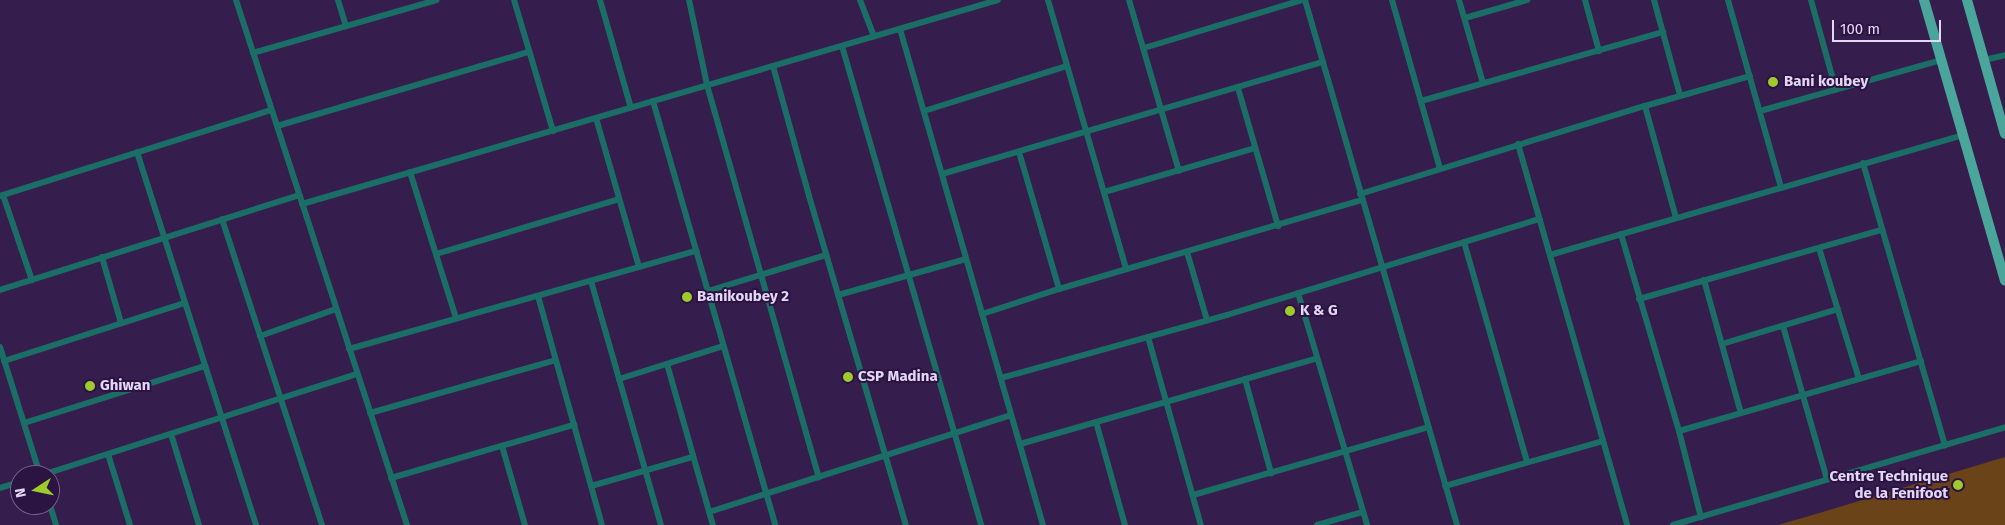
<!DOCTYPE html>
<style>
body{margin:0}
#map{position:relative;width:2005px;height:525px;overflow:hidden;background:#351e4d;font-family:"Fira Sans",sans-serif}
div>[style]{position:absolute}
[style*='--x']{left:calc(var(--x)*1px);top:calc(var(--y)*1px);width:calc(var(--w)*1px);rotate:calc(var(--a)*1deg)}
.green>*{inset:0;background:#6b4319}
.street>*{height:6px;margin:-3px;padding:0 3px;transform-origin:3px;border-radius:3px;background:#1a6e65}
.primary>*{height:10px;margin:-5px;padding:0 5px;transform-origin:5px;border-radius:5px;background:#4aa59a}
.dots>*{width:14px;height:14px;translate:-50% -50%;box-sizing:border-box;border:2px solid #2b1342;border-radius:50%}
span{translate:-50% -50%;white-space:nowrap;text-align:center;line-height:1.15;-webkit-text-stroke:4px #2b1342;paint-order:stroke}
.poi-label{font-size:15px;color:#e4d7f5;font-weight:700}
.left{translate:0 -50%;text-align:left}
.right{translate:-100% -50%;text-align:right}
.north{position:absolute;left:10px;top:465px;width:50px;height:50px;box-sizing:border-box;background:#2b1342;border:1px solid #75618a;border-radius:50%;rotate:259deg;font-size:14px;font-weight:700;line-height:20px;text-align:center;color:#e4d7f5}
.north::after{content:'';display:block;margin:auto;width:18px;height:22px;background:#9fca2c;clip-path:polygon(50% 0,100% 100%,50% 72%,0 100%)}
.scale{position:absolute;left:1832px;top:20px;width:109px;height:22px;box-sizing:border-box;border:2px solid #e4d7f5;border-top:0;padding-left:6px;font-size:15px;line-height:18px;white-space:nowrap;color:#e4d7f5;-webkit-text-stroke:4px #2b1342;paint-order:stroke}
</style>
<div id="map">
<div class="green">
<i style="clip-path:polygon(2005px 457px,2005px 525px,1778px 525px,1816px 514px)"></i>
</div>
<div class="street">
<i style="--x:236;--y:0;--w:552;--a:71.96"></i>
<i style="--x:338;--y:0;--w:27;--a:73"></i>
<i style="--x:514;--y:0;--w:137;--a:73.4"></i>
<i style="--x:600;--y:0;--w:112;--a:74"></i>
<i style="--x:689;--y:0;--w:87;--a:78"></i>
<i style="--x:707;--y:85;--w:408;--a:74.1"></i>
<i style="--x:860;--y:0;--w:39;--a:69"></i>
<i style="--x:1048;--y:0;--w:280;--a:73.8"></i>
<i style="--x:1129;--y:0;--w:178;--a:73.7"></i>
<i style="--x:1305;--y:0;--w:547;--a:73.85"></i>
<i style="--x:1392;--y:0;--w:175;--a:74.1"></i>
<i style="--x:1459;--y:0;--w:86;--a:73.9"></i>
<i style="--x:1585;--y:0;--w:53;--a:74.6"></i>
<i style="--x:1654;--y:0;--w:98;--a:74.7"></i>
<i style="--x:1728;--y:0;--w:194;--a:74.2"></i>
<i style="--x:1811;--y:0;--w:93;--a:74.5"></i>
<i style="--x:1465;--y:18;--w:65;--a:-16.2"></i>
<i style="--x:900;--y:29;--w:516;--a:73.92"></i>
<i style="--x:842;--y:46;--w:499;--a:73.8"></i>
<i style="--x:1144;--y:48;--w:165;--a:-16.9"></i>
<i style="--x:253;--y:53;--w:191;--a:-16.1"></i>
<i style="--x:1984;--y:60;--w:22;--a:-13"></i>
<i style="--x:773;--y:66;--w:135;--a:74.5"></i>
<i style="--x:809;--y:196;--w:343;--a:73.6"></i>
<i style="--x:1238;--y:88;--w:144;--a:73.8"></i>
<i style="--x:653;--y:101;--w:441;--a:73.9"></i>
<i style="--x:1421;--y:101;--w:252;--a:-15.9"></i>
<i style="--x:1645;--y:106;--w:116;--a:74.5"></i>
<i style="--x:924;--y:111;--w:150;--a:-17.5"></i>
<i style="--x:1760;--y:111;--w:188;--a:-15.7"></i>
<i style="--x:596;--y:118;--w:155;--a:73.9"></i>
<i style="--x:277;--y:126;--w:263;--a:-16.4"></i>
<i style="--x:1518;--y:144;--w:396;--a:74"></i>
<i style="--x:137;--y:152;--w:392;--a:72.3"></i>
<i style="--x:1019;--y:152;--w:143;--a:73.7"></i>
<i style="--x:1863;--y:163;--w:294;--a:73.8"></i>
<i style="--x:410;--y:172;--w:153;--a:72.5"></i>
<i style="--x:942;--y:174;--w:397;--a:-16.4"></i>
<i style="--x:1104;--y:192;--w:157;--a:-16.2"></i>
<i style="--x:1360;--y:194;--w:298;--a:-17.2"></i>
<i style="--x:1645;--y:106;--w:109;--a:-15.9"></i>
<i style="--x:3;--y:195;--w:90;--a:71.2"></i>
<i style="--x:0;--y:196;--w:284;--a:-17.6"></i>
<i style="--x:302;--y:204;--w:725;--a:-16.34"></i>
<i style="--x:222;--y:219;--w:322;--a:71.9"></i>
<i style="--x:1621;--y:234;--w:205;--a:73.6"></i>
<i style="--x:1679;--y:431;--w:89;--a:75.7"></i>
<i style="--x:1464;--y:242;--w:229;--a:74"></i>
<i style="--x:1819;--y:248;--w:137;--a:73"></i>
<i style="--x:1187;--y:252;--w:71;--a:73.6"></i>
<i style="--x:436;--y:254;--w:191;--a:-16.7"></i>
<i style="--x:1550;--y:255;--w:430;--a:-16.2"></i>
<i style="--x:102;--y:257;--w:69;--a:73.9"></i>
<i style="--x:1704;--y:280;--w:138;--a:74.5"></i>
<i style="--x:591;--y:281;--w:254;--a:74"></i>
<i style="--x:0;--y:290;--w:314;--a:-17.6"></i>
<i style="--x:708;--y:291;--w:123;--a:-17"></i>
<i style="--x:1298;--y:293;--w:242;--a:73.4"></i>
<i style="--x:838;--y:295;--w:133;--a:-15.7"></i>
<i style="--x:538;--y:296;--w:238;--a:74.4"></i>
<i style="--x:1639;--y:299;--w:253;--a:-15.9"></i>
<i style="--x:982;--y:314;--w:81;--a:-18"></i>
<i style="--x:1059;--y:289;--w:316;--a:-16.4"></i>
<i style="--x:1783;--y:326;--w:159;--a:74"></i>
<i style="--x:260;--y:336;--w:81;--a:-19.6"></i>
<i style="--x:1148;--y:337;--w:195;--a:74.3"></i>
<i style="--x:1722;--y:344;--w:121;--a:-16.8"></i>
<i style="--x:0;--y:347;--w:134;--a:72.6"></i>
<i style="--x:349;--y:349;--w:361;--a:-15.8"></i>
<i style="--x:4;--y:361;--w:190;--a:-17.8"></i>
<i style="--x:667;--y:364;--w:167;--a:74.1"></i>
<i style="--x:1001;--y:378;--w:235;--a:-15.6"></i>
<i style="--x:1227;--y:315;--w:327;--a:-17.1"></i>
<i style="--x:619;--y:379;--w:109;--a:-17.6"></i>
<i style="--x:1245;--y:379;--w:98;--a:74.5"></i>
<i style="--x:370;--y:413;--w:193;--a:-15.9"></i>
<i style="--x:1096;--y:422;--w:107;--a:74.3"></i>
<i style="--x:24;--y:423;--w:190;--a:-17.5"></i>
<i style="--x:1679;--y:431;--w:252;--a:-16.1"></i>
<i style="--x:171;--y:434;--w:95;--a:72.9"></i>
<i style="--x:1020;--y:444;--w:309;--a:-16.1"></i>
<i style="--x:502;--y:446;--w:82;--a:73.8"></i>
<i style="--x:108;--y:454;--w:74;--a:72.8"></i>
<i style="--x:42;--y:475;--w:331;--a:-17.8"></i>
<i style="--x:391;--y:478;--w:191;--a:-16.2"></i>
<i style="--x:591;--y:486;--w:106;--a:-15.9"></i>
<i style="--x:1445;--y:486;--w:164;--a:-15.9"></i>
<i style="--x:0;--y:488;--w:21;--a:-17"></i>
<i style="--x:1193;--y:495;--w:245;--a:-16.1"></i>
<i style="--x:50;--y:505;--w:21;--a:73"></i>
<i style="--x:709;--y:512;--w:317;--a:-17.8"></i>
<i style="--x:1317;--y:525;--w:48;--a:-15.8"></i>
<i style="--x:1673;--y:525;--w:346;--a:-16.4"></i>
</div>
<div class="primary">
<i style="--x:1924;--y:0;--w:292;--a:73.9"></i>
<i style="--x:1967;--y:0;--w:139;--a:74.2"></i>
</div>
<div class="dots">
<i style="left:1773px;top:82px;background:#9fca2c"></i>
<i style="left:687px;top:297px;background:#9fca2c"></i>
<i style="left:1290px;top:311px;background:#9fca2c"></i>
<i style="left:848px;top:377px;background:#9fca2c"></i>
<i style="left:90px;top:386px;background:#9fca2c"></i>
<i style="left:1958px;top:485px;background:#9fca2c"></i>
</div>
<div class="poi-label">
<span class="left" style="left:1784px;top:82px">Bani koubey</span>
<span class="left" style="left:697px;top:297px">Banikoubey 2</span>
<span class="left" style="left:1300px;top:311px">K &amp; G</span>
<span class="left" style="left:858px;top:377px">CSP Madina</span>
<span class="left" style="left:100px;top:386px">Ghiwan</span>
<span class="right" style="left:1948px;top:485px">Centre Technique<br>de la Fenifoot</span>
</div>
<div class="north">N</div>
<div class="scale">100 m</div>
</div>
